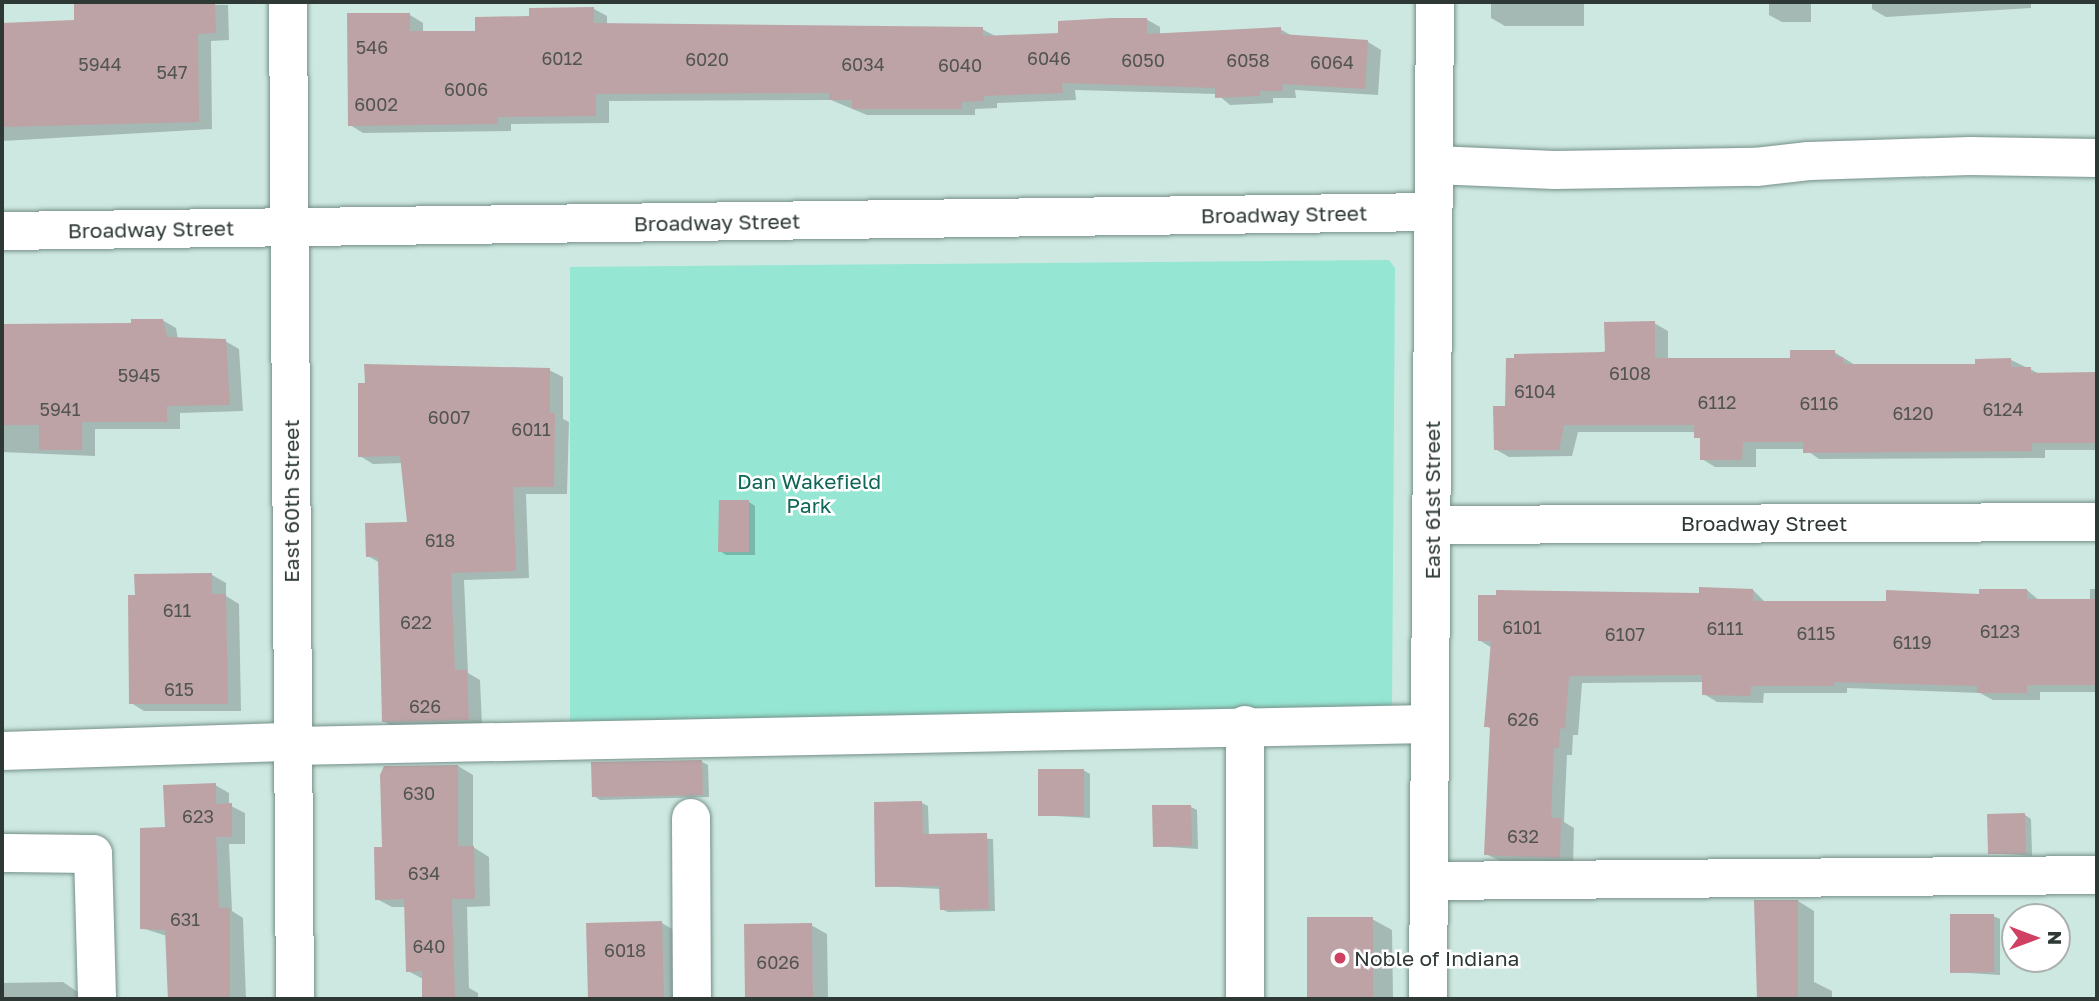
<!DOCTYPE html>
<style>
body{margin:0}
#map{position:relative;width:2099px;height:1001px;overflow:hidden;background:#cde8e1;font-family:"Golos Text",sans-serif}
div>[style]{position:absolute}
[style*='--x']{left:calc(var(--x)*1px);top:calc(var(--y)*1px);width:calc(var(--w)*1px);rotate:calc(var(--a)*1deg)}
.green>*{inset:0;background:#95e6d3}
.shadow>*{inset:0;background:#0003}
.building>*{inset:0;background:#bda3a6}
.roads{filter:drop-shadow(0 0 2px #769089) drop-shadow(0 0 2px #769089)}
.minor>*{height:38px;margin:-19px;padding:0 19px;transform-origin:19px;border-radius:19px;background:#fff}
.dots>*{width:19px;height:19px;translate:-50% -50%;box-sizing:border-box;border:4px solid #fff;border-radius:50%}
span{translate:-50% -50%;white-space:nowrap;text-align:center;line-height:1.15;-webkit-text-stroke:5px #fff;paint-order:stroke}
.number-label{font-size:18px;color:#525452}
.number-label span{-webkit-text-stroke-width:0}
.street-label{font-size:21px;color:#2e3936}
.park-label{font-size:21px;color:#106657}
.poi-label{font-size:21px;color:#2e3936}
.left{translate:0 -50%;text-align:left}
.frame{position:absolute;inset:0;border:4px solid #2e3936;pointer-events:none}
.north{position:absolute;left:2001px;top:903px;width:70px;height:70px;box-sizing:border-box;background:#fff;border:2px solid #abb0af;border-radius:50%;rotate:90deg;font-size:19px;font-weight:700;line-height:28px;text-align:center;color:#2e3936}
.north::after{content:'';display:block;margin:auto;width:24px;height:32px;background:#cf4062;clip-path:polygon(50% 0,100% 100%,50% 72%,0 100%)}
</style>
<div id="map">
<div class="green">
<i style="clip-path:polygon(1389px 260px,1395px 268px,1392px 711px,570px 726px,570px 267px)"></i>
</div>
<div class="shadow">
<i style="clip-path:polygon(76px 2px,228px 5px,229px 40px,211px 41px,212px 129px,2px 141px,2px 25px,76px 22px)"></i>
<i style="clip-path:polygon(1491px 2px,1584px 2px,1584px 26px,1505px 26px,1491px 18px)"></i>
<i style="clip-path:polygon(1769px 2px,1811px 2px,1811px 22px,1782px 22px,1769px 15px)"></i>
<i style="clip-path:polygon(1872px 2px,2031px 2px,2031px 8px,1886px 17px,1872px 9px)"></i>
<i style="clip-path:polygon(594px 9px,607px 16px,607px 25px,982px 29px,997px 37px,1060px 35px,1146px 19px,1160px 27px,1160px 35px,1280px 29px,1294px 37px,1368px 42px,1381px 50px,1378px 95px,1295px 90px,1296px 98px,1273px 98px,1273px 103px,1230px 105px,1217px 94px,1075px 90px,1076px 100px,997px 103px,997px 108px,975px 109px,975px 115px,867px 115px,831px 100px,609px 101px,609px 123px,511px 124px,511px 131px,363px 133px,350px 125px,410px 15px,423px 23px,423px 33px,477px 33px,531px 18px)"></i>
<i style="clip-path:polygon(162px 320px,176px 328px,178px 339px,225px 341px,239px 349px,243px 411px,180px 413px,180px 429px,95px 429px,95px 456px,2px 452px,2px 326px,133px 325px)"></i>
<i style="clip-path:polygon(1654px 323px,1668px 331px,1668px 359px,1791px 359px,1834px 352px,1855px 365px,1976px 365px,2011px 360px,2040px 374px,2097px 374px,2097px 450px,2045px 450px,2045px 458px,1819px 459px,1805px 449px,1756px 449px,1756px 467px,1715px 467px,1702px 459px,1702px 441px,1696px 432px,1578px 432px,1572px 456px,1509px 457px,1495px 449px,1507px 407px)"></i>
<i style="clip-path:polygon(549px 370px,563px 377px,563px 419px,569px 422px,567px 494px,526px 494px,529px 578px,464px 580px,468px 673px,480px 680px,482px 726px,397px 729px,383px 721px,380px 563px,368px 556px,409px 523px,403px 463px,373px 464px,360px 456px)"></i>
<i style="clip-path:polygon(749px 502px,755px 506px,755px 555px,726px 555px,720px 551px)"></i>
<i style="clip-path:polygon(212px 575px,226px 583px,226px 596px,239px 604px,241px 711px,144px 711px,131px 703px,136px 576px)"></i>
<i style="clip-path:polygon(2090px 589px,2097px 589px,2097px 692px,2040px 692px,2040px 700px,1993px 700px,1980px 693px,1847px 688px,1847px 693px,1764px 693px,1763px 703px,1717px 702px,1704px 694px,1704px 682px,1582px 683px,1578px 735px,1573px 735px,1572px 755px,1567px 755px,1564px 822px,1574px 828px,1573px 865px,1500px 861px,1486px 854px,1491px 729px,1486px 726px,1492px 648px,1479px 640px,1701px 595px,1753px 590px,1766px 603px,1888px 603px,2027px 590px,2040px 601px,2090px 601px)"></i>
<i style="clip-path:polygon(702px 762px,708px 765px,709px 797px,600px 800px,594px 796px)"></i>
<i style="clip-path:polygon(458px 766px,473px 775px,473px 847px,489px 857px,490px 906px,467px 907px,469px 988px,478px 993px,478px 999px,423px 999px,423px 979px,408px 971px,406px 907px,392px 907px,377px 899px,383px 849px)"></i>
<i style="clip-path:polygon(1083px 770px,1090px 774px,1090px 818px,1040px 815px)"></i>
<i style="clip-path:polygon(215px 785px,229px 793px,229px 805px,245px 813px,245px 844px,229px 844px,232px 911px,243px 918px,246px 999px,168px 999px,167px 936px,142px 928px,167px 829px)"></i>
<i style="clip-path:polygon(922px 803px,928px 806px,929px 836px,993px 839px,995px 911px,948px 912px,941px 909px,941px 889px,877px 886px)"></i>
<i style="clip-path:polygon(1191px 807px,1197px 810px,1198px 849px,1154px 846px)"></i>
<i style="clip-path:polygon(2025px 815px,2031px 819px,2032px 856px,1990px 853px)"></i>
<i style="clip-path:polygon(1798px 901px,1814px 911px,1814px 982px,1832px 991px,1832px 999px,1758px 999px,1756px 902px)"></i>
<i style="clip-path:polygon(1993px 916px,2000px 919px,2000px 975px,1952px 972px)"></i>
<i style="clip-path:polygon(1308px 919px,1372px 919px,1392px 930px,1393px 999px,1309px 999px)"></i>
<i style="clip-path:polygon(662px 923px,677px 932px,686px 999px,589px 999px,588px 925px)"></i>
<i style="clip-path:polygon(811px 925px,827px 934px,828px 999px,747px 999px,746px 926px)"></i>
<i style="clip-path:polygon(63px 982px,88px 999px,2px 999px,2px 983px)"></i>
<i style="clip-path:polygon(994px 998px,996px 999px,916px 999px)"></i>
</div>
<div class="building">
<i style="clip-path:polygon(74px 2px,215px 2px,216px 33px,198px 34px,199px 122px,2px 127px,2px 23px,74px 20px)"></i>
<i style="clip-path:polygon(594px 7px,594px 23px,983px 27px,983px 36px,1058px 33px,1058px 21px,1111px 18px,1147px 18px,1147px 34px,1281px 27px,1281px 34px,1368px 40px,1365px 89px,1282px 84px,1283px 91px,1260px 91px,1260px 96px,1215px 98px,1215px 88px,1062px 83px,1063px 93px,984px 96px,984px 101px,962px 102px,962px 109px,852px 109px,852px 100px,829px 100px,829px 93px,596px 94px,596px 116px,498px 117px,498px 124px,348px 126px,347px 13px,410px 13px,410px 31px,475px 31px,475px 17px,529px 16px,529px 8px)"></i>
<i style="clip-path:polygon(131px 319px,163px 319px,167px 337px,226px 339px,230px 405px,167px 406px,167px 422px,82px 422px,82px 450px,39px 450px,39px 425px,2px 425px,2px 324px,131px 323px)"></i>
<i style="clip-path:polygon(1655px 321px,1655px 358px,1790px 358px,1790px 350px,1835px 350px,1835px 357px,1843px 357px,1843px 364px,1975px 364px,1975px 359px,2011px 358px,2011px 367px,2031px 367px,2031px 373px,2097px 372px,2097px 443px,2032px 443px,2032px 451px,1803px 453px,1803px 442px,1743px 442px,1742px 460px,1700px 460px,1700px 438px,1694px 438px,1694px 425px,1564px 425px,1559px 450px,1494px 450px,1493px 406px,1505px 406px,1506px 358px,1514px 358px,1514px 354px,1605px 352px,1604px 322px)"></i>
<i style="clip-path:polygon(364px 364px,550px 368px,550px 413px,555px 413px,554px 487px,513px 487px,516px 571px,451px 573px,455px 670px,467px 670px,469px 720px,382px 722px,378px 557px,366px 557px,365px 523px,407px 522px,400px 456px,358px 457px,358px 383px,365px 383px)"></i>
<i style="clip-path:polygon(719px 500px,749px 500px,749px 552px,718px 552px)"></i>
<i style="clip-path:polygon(212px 573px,212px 594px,226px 594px,228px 704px,129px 704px,128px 595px,135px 595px,134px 574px)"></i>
<i style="clip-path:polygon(1699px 587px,1753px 589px,1753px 601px,1886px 601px,1886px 590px,1979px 594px,1979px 589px,2027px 589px,2027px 599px,2097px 599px,2097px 685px,2027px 685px,2027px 693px,1977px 693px,1977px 686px,1834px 682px,1834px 686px,1751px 686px,1750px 696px,1702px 695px,1702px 675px,1569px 676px,1565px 729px,1560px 728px,1559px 748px,1554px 748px,1551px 818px,1561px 818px,1560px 858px,1484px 855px,1490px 727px,1484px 727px,1491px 641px,1478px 641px,1478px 595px,1496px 595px,1496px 590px,1699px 593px)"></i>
<i style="clip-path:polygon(702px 760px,703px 795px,592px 797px,591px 762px)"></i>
<i style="clip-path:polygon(458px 765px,458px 846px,474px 846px,475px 899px,452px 899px,455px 999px,422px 999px,422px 971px,406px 972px,404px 899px,375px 900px,374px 847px,382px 847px,380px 775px,384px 766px)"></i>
<i style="clip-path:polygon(1038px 769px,1084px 769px,1084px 816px,1038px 816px)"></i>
<i style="clip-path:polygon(216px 783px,216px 804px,232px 803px,232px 837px,216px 837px,219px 908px,230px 908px,230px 999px,168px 999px,165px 930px,140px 929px,140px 828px,165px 827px,163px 785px)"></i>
<i style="clip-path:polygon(922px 801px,923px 834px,987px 833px,989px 909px,940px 910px,939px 886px,875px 887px,874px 802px)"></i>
<i style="clip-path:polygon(1152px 805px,1191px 805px,1192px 846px,1153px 847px)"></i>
<i style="clip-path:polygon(2025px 813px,2026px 854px,1988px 854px,1987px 814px)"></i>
<i style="clip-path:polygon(1754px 900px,1798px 900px,1798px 999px,1757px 999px)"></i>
<i style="clip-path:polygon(1950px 914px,1994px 914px,1994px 972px,1950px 973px)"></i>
<i style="clip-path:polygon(1307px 917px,1373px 917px,1373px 999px,1307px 999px)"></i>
<i style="clip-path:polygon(662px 921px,664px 999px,588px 999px,586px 923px)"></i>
<i style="clip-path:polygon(812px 923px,813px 999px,745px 999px,744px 924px)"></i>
</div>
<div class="roads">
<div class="minor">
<i style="--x:288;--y:2;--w:997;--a:89.6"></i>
<i style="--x:1434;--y:165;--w:121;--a:2.4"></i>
<i style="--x:1555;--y:170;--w:201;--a:-0.9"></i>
<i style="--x:1756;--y:167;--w:53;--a:-6.5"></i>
<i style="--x:1809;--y:161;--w:161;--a:-1.8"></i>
<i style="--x:1970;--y:156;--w:127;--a:0.9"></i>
<i style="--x:2;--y:231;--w:1431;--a:-0.76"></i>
<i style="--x:1431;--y:525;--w:666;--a:-0.26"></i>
<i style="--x:1245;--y:725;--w:274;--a:90"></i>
<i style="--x:293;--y:746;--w:1137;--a:-1.11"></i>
<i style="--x:2;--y:751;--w:291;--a:-1.8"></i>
<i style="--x:691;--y:818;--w:181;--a:89.7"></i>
<i style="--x:2;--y:853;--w:91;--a:0.6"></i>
<i style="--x:93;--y:854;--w:145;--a:88.4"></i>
<i style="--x:1429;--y:881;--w:668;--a:-0.51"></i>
<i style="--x:1428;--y:999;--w:997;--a:-89.6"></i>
</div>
</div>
<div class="dots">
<i style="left:1340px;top:958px;background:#cf4062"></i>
</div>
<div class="number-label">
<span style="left:372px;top:47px">546</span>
<span style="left:562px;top:58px">6012</span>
<span style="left:1049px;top:58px">6046</span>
<span style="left:707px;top:59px">6020</span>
<span style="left:1143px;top:60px">6050</span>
<span style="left:1248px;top:60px">6058</span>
<span style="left:1332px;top:62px">6064</span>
<span style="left:100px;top:64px">5944</span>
<span style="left:863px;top:64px">6034</span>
<span style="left:960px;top:65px">6040</span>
<span style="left:172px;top:72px">547</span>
<span style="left:466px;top:89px">6006</span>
<span style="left:376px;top:104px">6002</span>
<span style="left:1630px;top:373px">6108</span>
<span style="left:139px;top:375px">5945</span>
<span style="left:1535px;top:391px">6104</span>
<span style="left:1717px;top:402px">6112</span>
<span style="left:1819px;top:403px">6116</span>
<span style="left:60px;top:409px">5941</span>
<span style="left:2003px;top:409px">6124</span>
<span style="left:1913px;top:413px">6120</span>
<span style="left:449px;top:417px">6007</span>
<span style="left:531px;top:429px">6011</span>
<span style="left:440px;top:540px">618</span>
<span style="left:177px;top:610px">611</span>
<span style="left:416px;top:622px">622</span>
<span style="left:1522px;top:627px">6101</span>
<span style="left:1725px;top:628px">6111</span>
<span style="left:2000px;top:631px">6123</span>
<span style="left:1816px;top:633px">6115</span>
<span style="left:1625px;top:634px">6107</span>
<span style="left:1912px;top:642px">6119</span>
<span style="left:179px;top:689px">615</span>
<span style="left:425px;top:706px">626</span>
<span style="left:1523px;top:719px">626</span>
<span style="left:419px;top:793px">630</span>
<span style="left:198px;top:816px">623</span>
<span style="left:1523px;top:836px">632</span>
<span style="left:424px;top:873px">634</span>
<span style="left:185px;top:919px">631</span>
<span style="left:429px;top:946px">640</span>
<span style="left:625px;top:950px">6018</span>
<span style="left:778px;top:962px">6026</span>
</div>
<div class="street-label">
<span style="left:1284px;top:214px;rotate:-1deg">Broadway Street</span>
<span style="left:717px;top:222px;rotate:-1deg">Broadway Street</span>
<span style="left:151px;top:229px;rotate:-1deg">Broadway Street</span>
<span style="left:1432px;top:500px;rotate:-90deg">East 61st Street</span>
<span style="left:291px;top:501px;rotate:-90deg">East 60th Street</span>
<span style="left:1764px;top:523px">Broadway Street</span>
</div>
<div class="park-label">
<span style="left:809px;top:493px">Dan Wakefield<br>Park</span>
</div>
<div class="poi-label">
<span class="left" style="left:1354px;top:958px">Noble of Indiana</span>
</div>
<div class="frame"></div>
<div class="north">N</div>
</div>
